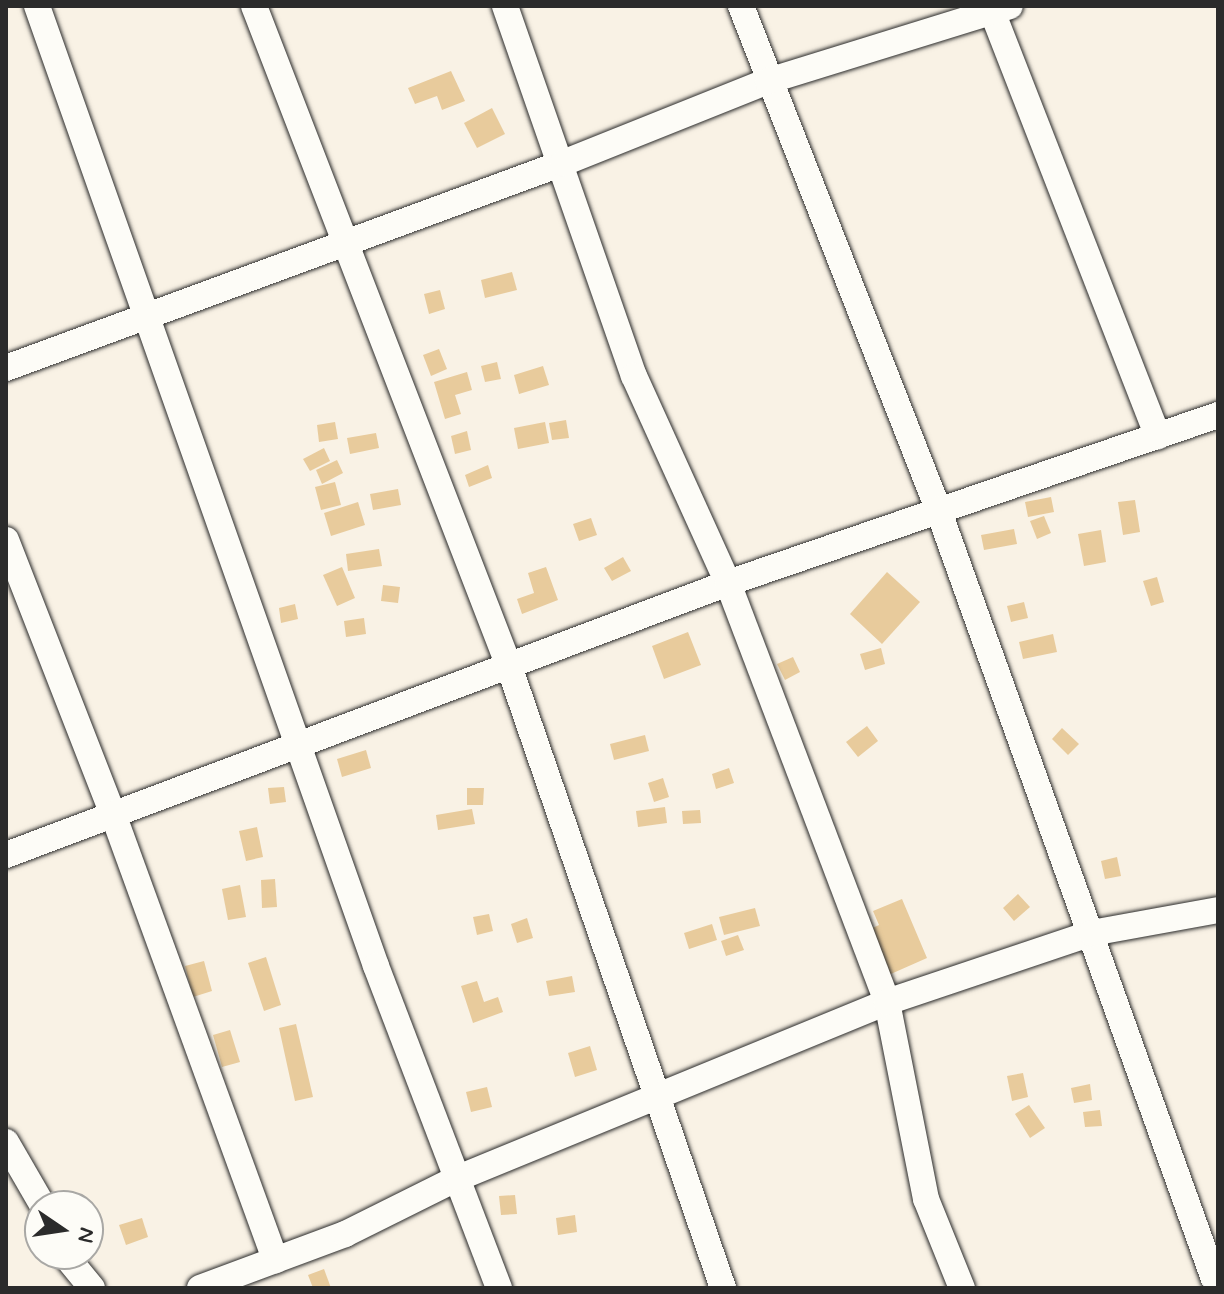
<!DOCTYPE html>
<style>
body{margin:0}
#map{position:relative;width:1224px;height:1294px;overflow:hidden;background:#f9f2e5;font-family:Mynerve,sans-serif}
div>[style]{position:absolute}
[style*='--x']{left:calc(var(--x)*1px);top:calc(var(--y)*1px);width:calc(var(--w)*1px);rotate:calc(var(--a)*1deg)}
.building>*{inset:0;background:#e8cb9c}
.roads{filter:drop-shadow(0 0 2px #2b2b2b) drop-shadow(0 0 2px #2b2b2b)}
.minor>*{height:26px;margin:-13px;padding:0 13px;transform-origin:13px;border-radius:13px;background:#fdfcf7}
span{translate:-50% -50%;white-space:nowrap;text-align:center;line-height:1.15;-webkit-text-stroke:6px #fdfcf7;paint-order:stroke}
.frame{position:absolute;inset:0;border:8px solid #2b2b2b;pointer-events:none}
.north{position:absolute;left:24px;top:1190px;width:80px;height:80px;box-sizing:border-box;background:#fdfcf7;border:2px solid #a9a8a5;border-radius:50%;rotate:103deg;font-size:22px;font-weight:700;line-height:32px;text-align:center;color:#2b2b2b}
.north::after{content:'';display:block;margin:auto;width:28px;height:36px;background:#2b2b2b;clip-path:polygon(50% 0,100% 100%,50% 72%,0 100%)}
</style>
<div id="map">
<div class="building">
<i style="clip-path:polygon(451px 71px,465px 101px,442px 110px,437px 96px,415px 104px,408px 88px)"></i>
<i style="clip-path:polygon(492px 108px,505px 134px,477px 148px,464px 123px)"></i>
<i style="clip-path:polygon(512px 272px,517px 290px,485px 298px,481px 280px)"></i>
<i style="clip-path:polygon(440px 290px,445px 309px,429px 314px,424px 294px)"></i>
<i style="clip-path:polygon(439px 349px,447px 369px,431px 376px,423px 355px)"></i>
<i style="clip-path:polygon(497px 362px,501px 379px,485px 382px,481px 366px)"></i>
<i style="clip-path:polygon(543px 366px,549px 385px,519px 394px,514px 375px)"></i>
<i style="clip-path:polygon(467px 372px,472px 390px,455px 395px,461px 414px,445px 419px,434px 382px)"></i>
<i style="clip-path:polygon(566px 420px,569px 438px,552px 440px,549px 423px)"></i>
<i style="clip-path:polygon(335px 422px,338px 439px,319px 442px,317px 425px)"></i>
<i style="clip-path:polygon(545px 422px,549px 443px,518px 449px,514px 428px)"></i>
<i style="clip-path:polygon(467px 431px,471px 450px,455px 454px,451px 436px)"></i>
<i style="clip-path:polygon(376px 433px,379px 448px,350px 454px,347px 438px)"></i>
<i style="clip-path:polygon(324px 448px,330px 461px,310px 471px,303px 459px)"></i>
<i style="clip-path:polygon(337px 460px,343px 473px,322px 484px,316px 470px)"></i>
<i style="clip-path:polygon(488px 465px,492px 478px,469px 487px,465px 475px)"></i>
<i style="clip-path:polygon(335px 482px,341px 505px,321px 510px,315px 487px)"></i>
<i style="clip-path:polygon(398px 489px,401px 505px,373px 510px,370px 494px)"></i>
<i style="clip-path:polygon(1051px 497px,1054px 512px,1028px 517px,1025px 502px)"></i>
<i style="clip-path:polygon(1135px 500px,1140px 532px,1123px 535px,1118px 502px)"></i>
<i style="clip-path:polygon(358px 502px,365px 525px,331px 536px,324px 513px)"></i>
<i style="clip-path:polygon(1044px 516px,1051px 533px,1037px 539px,1030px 521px)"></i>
<i style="clip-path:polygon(591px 518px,597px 535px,579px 541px,573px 524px)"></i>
<i style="clip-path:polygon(1014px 529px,1017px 544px,984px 550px,981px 535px)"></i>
<i style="clip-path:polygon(1101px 530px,1106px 562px,1084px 566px,1078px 534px)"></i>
<i style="clip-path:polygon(379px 549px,382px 566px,348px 571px,346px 554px)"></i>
<i style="clip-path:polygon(623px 557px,631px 571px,612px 581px,604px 568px)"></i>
<i style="clip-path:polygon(342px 567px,355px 598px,337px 606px,323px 575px)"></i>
<i style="clip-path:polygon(546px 567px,558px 600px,522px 614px,517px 599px,534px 593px,528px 573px)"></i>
<i style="clip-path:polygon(887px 572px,920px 602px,882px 644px,850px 614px)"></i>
<i style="clip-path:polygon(1157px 577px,1164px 602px,1151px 606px,1143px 581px)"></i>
<i style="clip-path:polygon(383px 585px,400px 587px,398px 603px,381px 601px)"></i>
<i style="clip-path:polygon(1024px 602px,1028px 618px,1011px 622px,1007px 606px)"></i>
<i style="clip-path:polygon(295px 604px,298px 619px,281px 623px,279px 608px)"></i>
<i style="clip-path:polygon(364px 618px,366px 634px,346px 637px,344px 621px)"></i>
<i style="clip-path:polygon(688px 632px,701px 665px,664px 679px,652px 646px)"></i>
<i style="clip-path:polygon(1053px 634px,1057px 652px,1023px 659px,1019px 642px)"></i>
<i style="clip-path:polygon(881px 648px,885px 664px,865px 670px,860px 654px)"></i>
<i style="clip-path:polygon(793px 657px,800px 672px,785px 680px,777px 664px)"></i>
<i style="clip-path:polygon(867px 726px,878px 741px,858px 757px,846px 742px)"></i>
<i style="clip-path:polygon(1062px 728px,1079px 744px,1068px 755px,1052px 739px)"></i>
<i style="clip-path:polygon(645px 735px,649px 751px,614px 760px,610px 744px)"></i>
<i style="clip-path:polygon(366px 750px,371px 768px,342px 777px,337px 759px)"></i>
<i style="clip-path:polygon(729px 768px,734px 783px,716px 789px,712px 774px)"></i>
<i style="clip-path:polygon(663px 778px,669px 797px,654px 802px,648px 783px)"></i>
<i style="clip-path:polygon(284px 787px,286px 802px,270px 804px,268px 788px)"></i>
<i style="clip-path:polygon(467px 788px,484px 788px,483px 805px,467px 805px)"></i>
<i style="clip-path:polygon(665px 807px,667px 823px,638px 827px,636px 811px)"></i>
<i style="clip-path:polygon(472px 809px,475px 824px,438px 830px,436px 815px)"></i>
<i style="clip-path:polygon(700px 810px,701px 823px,683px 824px,682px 811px)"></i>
<i style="clip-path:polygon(257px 827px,263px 857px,246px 861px,239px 831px)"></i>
<i style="clip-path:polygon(1117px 857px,1121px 876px,1105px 879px,1101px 861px)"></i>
<i style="clip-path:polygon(275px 879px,277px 907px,262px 908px,261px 880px)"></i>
<i style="clip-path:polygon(240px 885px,246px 917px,228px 920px,222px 889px)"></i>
<i style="clip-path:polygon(1018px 894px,1030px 907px,1014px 921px,1003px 908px)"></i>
<i style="clip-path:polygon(902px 899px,927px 958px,884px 977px,864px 932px,879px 925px,873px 911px)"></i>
<i style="clip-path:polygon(755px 908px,760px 926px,724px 935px,719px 917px)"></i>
<i style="clip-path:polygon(489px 914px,493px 931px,477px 935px,473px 917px)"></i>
<i style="clip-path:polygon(527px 918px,533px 938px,517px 943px,511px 924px)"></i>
<i style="clip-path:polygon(712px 924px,717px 940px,689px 949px,684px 933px)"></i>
<i style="clip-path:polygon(738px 935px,744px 950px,726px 956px,721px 941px)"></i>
<i style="clip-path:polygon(266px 957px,281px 1005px,264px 1011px,248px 963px)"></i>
<i style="clip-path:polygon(204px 961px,212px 991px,193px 997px,185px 966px)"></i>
<i style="clip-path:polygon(572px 976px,575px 992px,549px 996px,546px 981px)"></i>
<i style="clip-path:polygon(477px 981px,484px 1002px,498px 997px,503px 1012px,473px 1023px,461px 986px)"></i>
<i style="clip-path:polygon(296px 1024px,313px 1097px,295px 1101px,279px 1028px)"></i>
<i style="clip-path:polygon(230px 1030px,240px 1062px,222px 1067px,213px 1035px)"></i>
<i style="clip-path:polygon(590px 1046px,597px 1070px,575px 1077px,568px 1053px)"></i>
<i style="clip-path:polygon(1023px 1073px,1028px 1097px,1012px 1101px,1007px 1076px)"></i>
<i style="clip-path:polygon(1090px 1084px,1092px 1100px,1074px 1103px,1071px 1088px)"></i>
<i style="clip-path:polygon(487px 1087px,492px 1107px,471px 1112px,466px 1092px)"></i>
<i style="clip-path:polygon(1029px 1105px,1045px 1128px,1030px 1138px,1015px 1114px)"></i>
<i style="clip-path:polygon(1100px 1110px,1102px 1126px,1085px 1127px,1083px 1112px)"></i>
<i style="clip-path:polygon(515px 1195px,517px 1214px,501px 1215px,499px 1196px)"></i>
<i style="clip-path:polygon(575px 1215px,577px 1232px,558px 1235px,556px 1218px)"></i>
<i style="clip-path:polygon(142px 1218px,148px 1237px,126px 1245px,119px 1225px)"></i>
<i style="clip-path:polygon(324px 1269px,331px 1288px,313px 1288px,308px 1275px)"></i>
</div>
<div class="roads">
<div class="minor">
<i style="--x:37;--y:6;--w:1018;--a:70.55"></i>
<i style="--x:376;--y:966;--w:345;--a:69.1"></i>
<i style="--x:254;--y:6;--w:708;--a:68.88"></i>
<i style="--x:509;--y:666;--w:658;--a:71.01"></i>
<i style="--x:505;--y:6;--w:392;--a:70.8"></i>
<i style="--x:634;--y:376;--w:227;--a:65.6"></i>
<i style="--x:728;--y:583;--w:448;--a:69.2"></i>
<i style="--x:887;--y:1002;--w:201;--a:78.8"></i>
<i style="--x:926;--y:1199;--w:96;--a:68"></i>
<i style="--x:741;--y:6;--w:540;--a:68.61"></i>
<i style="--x:938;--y:509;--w:818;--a:70.28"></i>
<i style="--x:990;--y:6;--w:462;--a:68.7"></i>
<i style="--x:6;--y:368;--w:594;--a:-20.21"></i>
<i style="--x:563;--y:163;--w:221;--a:-21.8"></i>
<i style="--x:768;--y:81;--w:253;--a:-17.2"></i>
<i style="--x:6;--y:540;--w:294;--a:68.7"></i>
<i style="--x:113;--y:814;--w:475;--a:70"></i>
<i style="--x:6;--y:855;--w:772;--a:-20.64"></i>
<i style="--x:728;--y:583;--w:518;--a:-18.92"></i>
<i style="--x:6;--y:1142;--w:74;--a:60"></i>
<i style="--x:64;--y:1254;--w:44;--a:50.5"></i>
<i style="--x:200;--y:1288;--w:155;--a:-20.4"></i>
<i style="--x:345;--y:1234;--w:126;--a:-26.4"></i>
<i style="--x:458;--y:1178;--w:464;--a:-22.3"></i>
<i style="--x:887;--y:1002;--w:216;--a:-18.6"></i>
<i style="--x:1092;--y:933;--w:128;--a:-10.3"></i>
</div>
</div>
<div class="frame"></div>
<div class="north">N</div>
</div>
